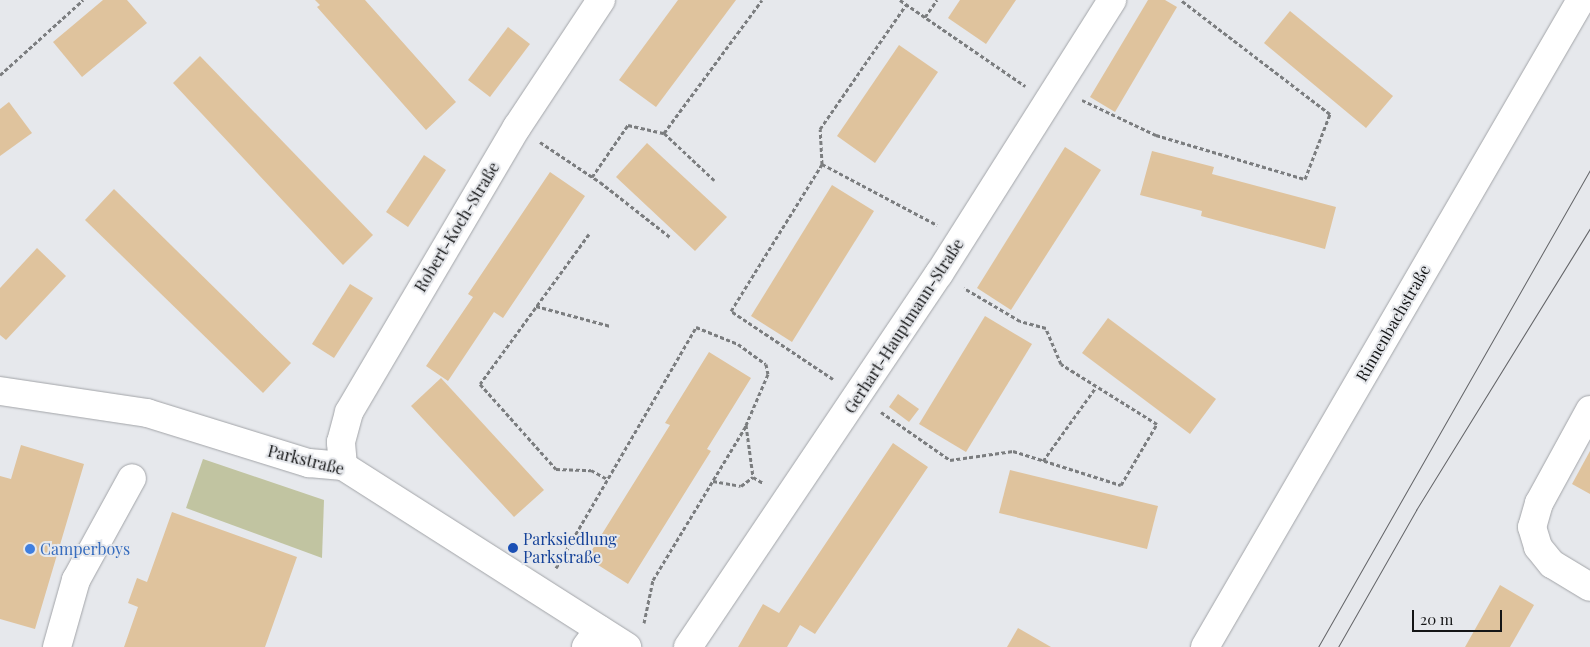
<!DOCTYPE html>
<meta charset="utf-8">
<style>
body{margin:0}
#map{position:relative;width:1590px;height:647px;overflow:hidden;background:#e6e8ec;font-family:"Playfair Display",serif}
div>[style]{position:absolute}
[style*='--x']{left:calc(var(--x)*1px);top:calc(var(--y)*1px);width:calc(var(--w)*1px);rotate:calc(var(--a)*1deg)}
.green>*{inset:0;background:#c1c4a1}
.building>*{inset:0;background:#dfc39d}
.path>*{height:3px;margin-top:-1.5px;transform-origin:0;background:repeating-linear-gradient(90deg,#7b7d7f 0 4px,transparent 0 6.5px)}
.roads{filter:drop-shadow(0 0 1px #a2a4a8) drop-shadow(0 0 1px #a2a4a8)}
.minor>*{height:28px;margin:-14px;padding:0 14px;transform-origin:14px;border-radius:14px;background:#fff}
.major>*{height:28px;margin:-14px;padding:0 14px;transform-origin:14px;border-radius:14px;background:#fff}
.tram>*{height:1px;margin:-0.5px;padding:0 0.5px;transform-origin:0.5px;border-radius:0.5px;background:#646568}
.dots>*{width:14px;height:14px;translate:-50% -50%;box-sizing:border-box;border:2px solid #e6e8ec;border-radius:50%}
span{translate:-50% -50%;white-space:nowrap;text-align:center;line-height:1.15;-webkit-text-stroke:4px #e6e8ec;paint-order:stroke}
.street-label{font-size:16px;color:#141516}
.transit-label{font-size:16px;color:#164399}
.left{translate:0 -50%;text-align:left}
.shop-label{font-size:16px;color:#366cbe}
.scale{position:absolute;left:1412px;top:610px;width:90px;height:22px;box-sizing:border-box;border:2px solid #141516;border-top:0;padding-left:6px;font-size:15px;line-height:18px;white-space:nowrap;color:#141516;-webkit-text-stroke:4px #e6e8ec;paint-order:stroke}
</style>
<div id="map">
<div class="green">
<i style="clip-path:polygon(203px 459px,324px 500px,322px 558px,186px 508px)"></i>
</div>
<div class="building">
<i style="clip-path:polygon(103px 0,127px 0,147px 23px,82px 77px,53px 42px)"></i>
<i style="clip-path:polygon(315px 0,365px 0,456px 102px,426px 130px,317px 7px,320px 5px)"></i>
<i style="clip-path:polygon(678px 0,736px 0,656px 107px,619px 80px)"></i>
<i style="clip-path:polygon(960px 0,1016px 0,986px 44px,948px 18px)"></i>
<i style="clip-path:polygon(1148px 0,1165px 0,1177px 7px,1115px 112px,1090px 97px)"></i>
<i style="clip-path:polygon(1290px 11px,1393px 96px,1366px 128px,1264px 43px)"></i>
<i style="clip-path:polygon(508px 27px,530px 44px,490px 97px,468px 80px)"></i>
<i style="clip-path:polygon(899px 45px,938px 72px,875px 163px,837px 136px)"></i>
<i style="clip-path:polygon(200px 56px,373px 235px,343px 265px,173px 83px)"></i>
<i style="clip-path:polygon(9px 102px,32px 133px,0 156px,0 109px)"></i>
<i style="clip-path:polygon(647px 143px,727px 217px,695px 251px,616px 177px)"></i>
<i style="clip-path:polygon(1065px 147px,1101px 170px,1011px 310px,977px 288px)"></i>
<i style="clip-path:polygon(1152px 151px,1214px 167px,1212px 174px,1336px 207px,1325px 249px,1201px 216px,1202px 211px,1140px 195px)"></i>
<i style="clip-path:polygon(424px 155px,446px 170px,408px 227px,386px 212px)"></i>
<i style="clip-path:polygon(550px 172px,585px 196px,503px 318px,494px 312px,448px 381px,426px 366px,473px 297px,468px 294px)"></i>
<i style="clip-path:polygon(832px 185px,874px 211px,792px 342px,751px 316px)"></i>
<i style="clip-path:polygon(114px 189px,291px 363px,263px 393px,85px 220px)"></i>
<i style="clip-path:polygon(37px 248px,66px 276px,6px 340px,0 335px,0 288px)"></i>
<i style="clip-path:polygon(350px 284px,373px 298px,334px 358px,312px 344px)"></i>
<i style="clip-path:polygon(985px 316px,1032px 344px,966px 452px,919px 424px)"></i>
<i style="clip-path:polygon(1108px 318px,1216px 399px,1190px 434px,1082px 353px)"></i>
<i style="clip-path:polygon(709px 352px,751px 378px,707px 449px,711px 451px,628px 584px,587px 558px,670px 425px,665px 423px)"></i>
<i style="clip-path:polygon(441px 378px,544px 490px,514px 517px,411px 406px)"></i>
<i style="clip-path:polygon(898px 394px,919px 409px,909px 422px,889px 407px)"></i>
<i style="clip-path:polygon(893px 443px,928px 467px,815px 634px,800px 625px,787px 647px,738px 647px,763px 604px,779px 613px)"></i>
<i style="clip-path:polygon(21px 445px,84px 464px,35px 629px,0 619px,0 476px,11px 479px)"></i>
<i style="clip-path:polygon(1590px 451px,1590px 494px,1572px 484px)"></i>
<i style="clip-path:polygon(1010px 470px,1158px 506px,1147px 549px,999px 513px)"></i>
<i style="clip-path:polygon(172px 512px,297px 557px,265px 647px,124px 647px,138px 607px,128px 603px,137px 578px,147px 582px)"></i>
<i style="clip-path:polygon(1500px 585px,1534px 605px,1510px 647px,1465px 647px)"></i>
<i style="clip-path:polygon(1018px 628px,1051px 647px,1007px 647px)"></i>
</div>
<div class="path">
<i style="--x:900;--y:0;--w:152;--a:34.5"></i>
<i style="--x:925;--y:17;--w:21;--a:-55"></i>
<i style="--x:0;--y:75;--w:112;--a:-42.1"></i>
<i style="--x:1082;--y:100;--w:82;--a:25.3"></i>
<i style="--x:1156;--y:135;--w:155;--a:16.5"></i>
<i style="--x:1305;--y:179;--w:70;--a:-69"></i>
<i style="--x:1330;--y:114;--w:188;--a:-142.6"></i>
<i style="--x:664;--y:133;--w:69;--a:43.2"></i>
<i style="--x:540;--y:142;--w:72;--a:33.7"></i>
<i style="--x:600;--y:182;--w:89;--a:38.2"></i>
<i style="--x:822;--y:164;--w:35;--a:-93"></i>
<i style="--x:820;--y:129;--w:151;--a:-55.3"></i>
<i style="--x:592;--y:177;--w:63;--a:-55.3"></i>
<i style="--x:628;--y:125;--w:37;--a:13"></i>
<i style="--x:664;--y:133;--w:165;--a:-53.6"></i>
<i style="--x:589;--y:234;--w:185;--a:126"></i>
<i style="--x:480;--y:384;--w:114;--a:48.2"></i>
<i style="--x:556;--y:469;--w:35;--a:2"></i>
<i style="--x:591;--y:470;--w:18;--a:29"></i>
<i style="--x:536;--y:306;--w:77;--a:15.1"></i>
<i style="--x:833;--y:379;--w:123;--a:-146.3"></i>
<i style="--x:731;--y:311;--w:173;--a:-58.2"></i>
<i style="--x:822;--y:164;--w:130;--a:27.9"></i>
<i style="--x:881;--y:412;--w:84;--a:34.8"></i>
<i style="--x:950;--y:460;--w:64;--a:-8.1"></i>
<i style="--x:1013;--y:451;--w:113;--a:17.5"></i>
<i style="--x:1121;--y:485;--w:71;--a:-59.5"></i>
<i style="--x:1157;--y:424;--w:113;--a:-148"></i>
<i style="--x:1061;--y:364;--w:39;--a:-113"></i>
<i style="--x:1046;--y:328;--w:27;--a:-165"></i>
<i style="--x:1020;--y:321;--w:65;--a:-149.5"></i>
<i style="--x:1043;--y:461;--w:91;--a:-54.4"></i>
<i style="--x:713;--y:481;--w:28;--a:10"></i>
<i style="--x:741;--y:486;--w:15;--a:-37"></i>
<i style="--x:556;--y:568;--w:279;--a:-59.8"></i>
<i style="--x:696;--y:327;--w:45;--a:22"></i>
<i style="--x:738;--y:344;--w:34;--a:36"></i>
<i style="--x:766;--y:364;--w:10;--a:79"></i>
<i style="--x:768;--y:374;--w:56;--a:113.3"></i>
<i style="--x:746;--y:425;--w:52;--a:82.3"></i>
<i style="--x:753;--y:477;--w:12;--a:31"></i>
<i style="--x:644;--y:623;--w:44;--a:-78.2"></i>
<i style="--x:653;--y:580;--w:180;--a:-58.9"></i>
</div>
<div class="roads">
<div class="minor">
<i style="--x:0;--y:391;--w:149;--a:8.5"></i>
<i style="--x:147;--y:413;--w:170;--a:17.2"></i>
<i style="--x:309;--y:463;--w:34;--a:5"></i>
<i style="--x:343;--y:466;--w:337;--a:32.5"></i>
<i style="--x:1590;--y:410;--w:106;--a:118.7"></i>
<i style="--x:1539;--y:503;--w:25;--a:106"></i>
<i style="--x:1532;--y:527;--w:21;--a:73"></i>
<i style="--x:1538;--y:547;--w:22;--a:51"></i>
<i style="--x:1552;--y:564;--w:44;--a:31.2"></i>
<i style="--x:343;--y:466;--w:24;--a:-95"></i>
<i style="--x:341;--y:442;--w:31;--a:-75"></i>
<i style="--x:349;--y:412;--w:331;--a:-59.5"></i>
<i style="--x:517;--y:127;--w:152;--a:-56.5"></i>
<i style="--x:57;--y:647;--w:70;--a:-74.2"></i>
<i style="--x:76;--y:580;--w:116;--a:-61.2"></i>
<i style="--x:586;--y:647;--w:22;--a:-54"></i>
<i style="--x:688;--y:647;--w:450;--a:-56.1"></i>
<i style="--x:939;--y:274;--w:324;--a:-57.7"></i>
</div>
<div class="major">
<i style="--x:1205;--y:647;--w:748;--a:-59.84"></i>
</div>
</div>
<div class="tram">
<i style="--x:1318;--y:647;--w:549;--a:-60.31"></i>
<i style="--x:1338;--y:647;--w:158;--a:-60.3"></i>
<i style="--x:1416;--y:510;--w:331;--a:-58.3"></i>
</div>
<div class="dots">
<i style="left:513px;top:548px;background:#1a4fb4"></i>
<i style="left:30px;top:549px;background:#3f7fe0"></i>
</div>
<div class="street-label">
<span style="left:457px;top:227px;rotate:-59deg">Robert-Koch-Straße</span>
<span style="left:1393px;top:323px;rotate:-60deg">Rinnenbachstraße</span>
<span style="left:904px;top:326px;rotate:-57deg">Gerhart-Hauptmann-Straße</span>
<span style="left:306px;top:460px;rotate:14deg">Parkstraße</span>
</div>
<div class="transit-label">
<span class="left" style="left:523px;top:548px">Parksiedlung<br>Parkstraße</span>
</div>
<div class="shop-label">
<span class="left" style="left:40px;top:549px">Camperboys</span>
</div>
<div class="scale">20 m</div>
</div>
